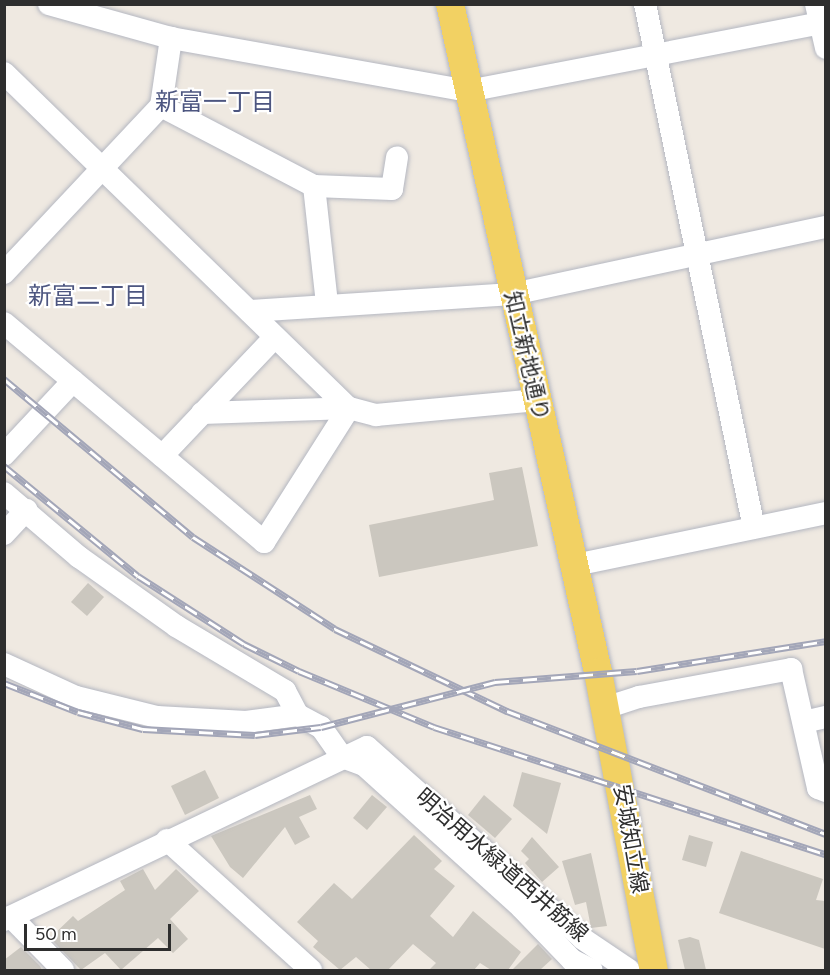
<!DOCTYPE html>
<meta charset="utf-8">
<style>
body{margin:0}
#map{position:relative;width:830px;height:975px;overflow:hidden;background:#efe9e1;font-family:Figtree,"Noto Sans JP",sans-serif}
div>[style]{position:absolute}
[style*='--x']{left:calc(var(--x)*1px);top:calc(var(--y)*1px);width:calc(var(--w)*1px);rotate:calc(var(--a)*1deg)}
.building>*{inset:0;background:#cbc7bf}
.roads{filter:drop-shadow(0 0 2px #b4b7c1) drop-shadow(0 0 2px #b4b7c1)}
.minor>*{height:22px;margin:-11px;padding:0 11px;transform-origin:11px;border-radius:11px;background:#fff}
.major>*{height:28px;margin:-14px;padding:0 14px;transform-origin:14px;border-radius:14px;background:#f2d163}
.rail>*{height:7px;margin-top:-3.5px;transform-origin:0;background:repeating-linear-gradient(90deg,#fff 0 14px,#a3a6b8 0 28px);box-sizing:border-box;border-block:2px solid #a3a6b8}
span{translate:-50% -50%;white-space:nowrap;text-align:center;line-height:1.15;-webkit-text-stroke:4.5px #fff;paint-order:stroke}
.street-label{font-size:22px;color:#2e2e2e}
.neighbourhood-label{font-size:24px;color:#4d5680}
.frame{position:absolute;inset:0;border:6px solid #2e2e2e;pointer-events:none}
.scale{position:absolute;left:24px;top:924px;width:147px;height:27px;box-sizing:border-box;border:3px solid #2e2e2e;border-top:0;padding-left:8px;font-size:18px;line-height:21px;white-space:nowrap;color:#2e2e2e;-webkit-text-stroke:4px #fff;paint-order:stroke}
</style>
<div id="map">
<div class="building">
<i style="clip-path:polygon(522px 467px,538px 546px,379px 577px,369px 525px,494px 500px,489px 473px)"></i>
<i style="clip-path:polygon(88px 583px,104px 597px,87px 616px,71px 602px)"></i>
<i style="clip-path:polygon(205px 770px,219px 798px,185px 815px,171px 786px)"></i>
<i style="clip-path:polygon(522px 772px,561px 783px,547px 834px,513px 806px)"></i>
<i style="clip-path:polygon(310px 795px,317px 809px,299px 817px,310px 837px,295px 845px,285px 827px,243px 878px,230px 867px,211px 836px)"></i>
<i style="clip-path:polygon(372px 795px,387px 807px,367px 830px,353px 818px)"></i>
<i style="clip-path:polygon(484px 795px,512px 819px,495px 838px,468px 815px)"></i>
<i style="clip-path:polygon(414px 835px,442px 861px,434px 869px,455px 886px,430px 916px,453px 937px,473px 911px,521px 952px,508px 970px,491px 970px,480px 963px,474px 970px,429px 970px,436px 963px,413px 944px,388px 970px,371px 970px,356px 957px,340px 970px,313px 947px,318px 941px,297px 922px,334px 883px,352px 899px)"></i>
<i style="clip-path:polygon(689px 835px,713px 842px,706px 867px,682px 860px)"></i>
<i style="clip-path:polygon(532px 837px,559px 867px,542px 882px,525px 863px,529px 859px,521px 851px)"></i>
<i style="clip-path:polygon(741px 851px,823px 879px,816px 900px,825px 901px,825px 949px,719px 913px)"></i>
<i style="clip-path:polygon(591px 853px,607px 926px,591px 928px,586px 902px,575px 905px,562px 861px)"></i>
<i style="clip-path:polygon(143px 869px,155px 890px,176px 869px,199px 891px,170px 919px,188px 939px,173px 953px,158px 938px,121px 970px,105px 953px,81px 970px,50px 938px,73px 916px,78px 921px,125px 890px,120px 881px)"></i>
<i style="clip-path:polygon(690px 937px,699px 940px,706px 970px,685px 970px,678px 940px)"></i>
<i style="clip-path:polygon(538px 944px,552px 959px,540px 970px,512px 970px)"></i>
<i style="clip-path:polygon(21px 947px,40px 966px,42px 970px,4px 970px,4px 960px)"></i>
</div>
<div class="roads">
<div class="minor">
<i style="--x:49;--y:4;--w:127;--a:15.6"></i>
<i style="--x:171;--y:38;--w:302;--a:10.1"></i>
<i style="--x:468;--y:91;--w:359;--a:-10.9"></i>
<i style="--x:645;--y:4;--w:535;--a:78.25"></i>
<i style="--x:816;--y:4;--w:45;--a:77.2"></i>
<i style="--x:4;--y:73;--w:481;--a:44.2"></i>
<i style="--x:349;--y:408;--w:28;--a:15"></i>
<i style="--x:376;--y:415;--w:162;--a:-5.3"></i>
<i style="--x:161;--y:106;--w:173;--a:27.6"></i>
<i style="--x:314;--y:186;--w:119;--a:83.7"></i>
<i style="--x:314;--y:186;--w:78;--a:2.2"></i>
<i style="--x:392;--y:189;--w:32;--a:-81"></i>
<i style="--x:4;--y:273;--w:229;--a:-46.8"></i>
<i style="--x:161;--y:106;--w:69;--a:-81.6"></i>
<i style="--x:250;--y:311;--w:264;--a:-3.7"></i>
<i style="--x:513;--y:294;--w:320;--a:-12.1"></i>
<i style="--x:4;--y:323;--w:90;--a:40"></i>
<i style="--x:73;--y:381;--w:101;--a:133"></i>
<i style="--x:73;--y:381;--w:250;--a:40.1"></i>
<i style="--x:264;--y:542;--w:159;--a:-57.6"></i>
<i style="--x:202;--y:413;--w:147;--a:-1.9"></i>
<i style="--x:162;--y:456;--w:164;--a:-46.5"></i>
<i style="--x:4;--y:493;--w:99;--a:40.5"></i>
<i style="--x:79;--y:557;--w:119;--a:35.4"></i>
<i style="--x:176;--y:626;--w:127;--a:30.8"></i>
<i style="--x:285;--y:691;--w:27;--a:62"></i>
<i style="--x:298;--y:715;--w:26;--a:28"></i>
<i style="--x:321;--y:727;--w:37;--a:55"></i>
<i style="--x:342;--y:757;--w:23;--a:20"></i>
<i style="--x:364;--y:765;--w:212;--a:42.1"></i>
<i style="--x:521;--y:907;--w:74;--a:46.1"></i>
<i style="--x:572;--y:960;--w:22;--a:27"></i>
<i style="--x:4;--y:534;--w:33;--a:-47"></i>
<i style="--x:575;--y:565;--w:256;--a:-11.7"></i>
<i style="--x:4;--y:664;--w:79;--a:24.6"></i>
<i style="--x:76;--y:697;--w:83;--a:13.9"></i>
<i style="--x:157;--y:717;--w:89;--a:3.2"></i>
<i style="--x:246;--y:722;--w:52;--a:-7.7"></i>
<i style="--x:605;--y:708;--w:36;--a:-18"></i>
<i style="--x:639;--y:697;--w:155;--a:-10.4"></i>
<i style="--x:791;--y:669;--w:122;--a:77.2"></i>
<i style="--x:818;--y:788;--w:9;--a:21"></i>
<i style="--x:804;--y:722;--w:23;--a:-13"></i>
<i style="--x:167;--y:840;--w:194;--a:42.1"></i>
<i style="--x:11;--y:917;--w:74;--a:45.5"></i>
<i style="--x:4;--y:920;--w:402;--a:-25.5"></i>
<i style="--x:367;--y:747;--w:289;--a:41.6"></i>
<i style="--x:583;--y:939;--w:55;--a:34"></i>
</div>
<div class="major">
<i style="--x:450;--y:4;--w:684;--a:77.51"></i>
<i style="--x:598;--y:672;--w:303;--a:79.4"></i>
</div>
</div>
<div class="rail">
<i style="--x:4;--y:379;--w:246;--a:39.9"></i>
<i style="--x:193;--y:537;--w:169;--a:32.9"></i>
<i style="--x:335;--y:629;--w:191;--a:25.5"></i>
<i style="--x:507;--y:711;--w:342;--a:21.1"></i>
<i style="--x:4;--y:466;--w:173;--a:39.4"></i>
<i style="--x:138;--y:576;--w:126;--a:32.7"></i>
<i style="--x:244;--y:644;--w:61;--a:26.1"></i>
<i style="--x:299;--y:671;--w:146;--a:22.5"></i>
<i style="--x:434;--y:727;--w:412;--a:18"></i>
<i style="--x:4;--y:683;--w:79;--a:21.4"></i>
<i style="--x:78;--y:712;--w:67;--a:14.7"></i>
<i style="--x:143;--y:729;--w:112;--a:3.1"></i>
<i style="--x:255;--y:735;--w:66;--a:-6.9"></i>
<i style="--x:321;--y:727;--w:180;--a:-14.5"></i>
<i style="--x:495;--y:682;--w:142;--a:-4.4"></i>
<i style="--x:637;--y:671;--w:191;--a:-9"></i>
</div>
<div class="street-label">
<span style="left:527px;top:356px;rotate:77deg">知立新地通り</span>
<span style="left:631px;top:839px;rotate:80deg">安城知立線</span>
<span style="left:502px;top:865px;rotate:41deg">明治用水緑道西井筋線</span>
</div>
<div class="neighbourhood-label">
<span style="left:215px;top:102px">新富一丁目</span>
<span style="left:88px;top:296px">新富二丁目</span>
</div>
<div class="frame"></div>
<div class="scale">50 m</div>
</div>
